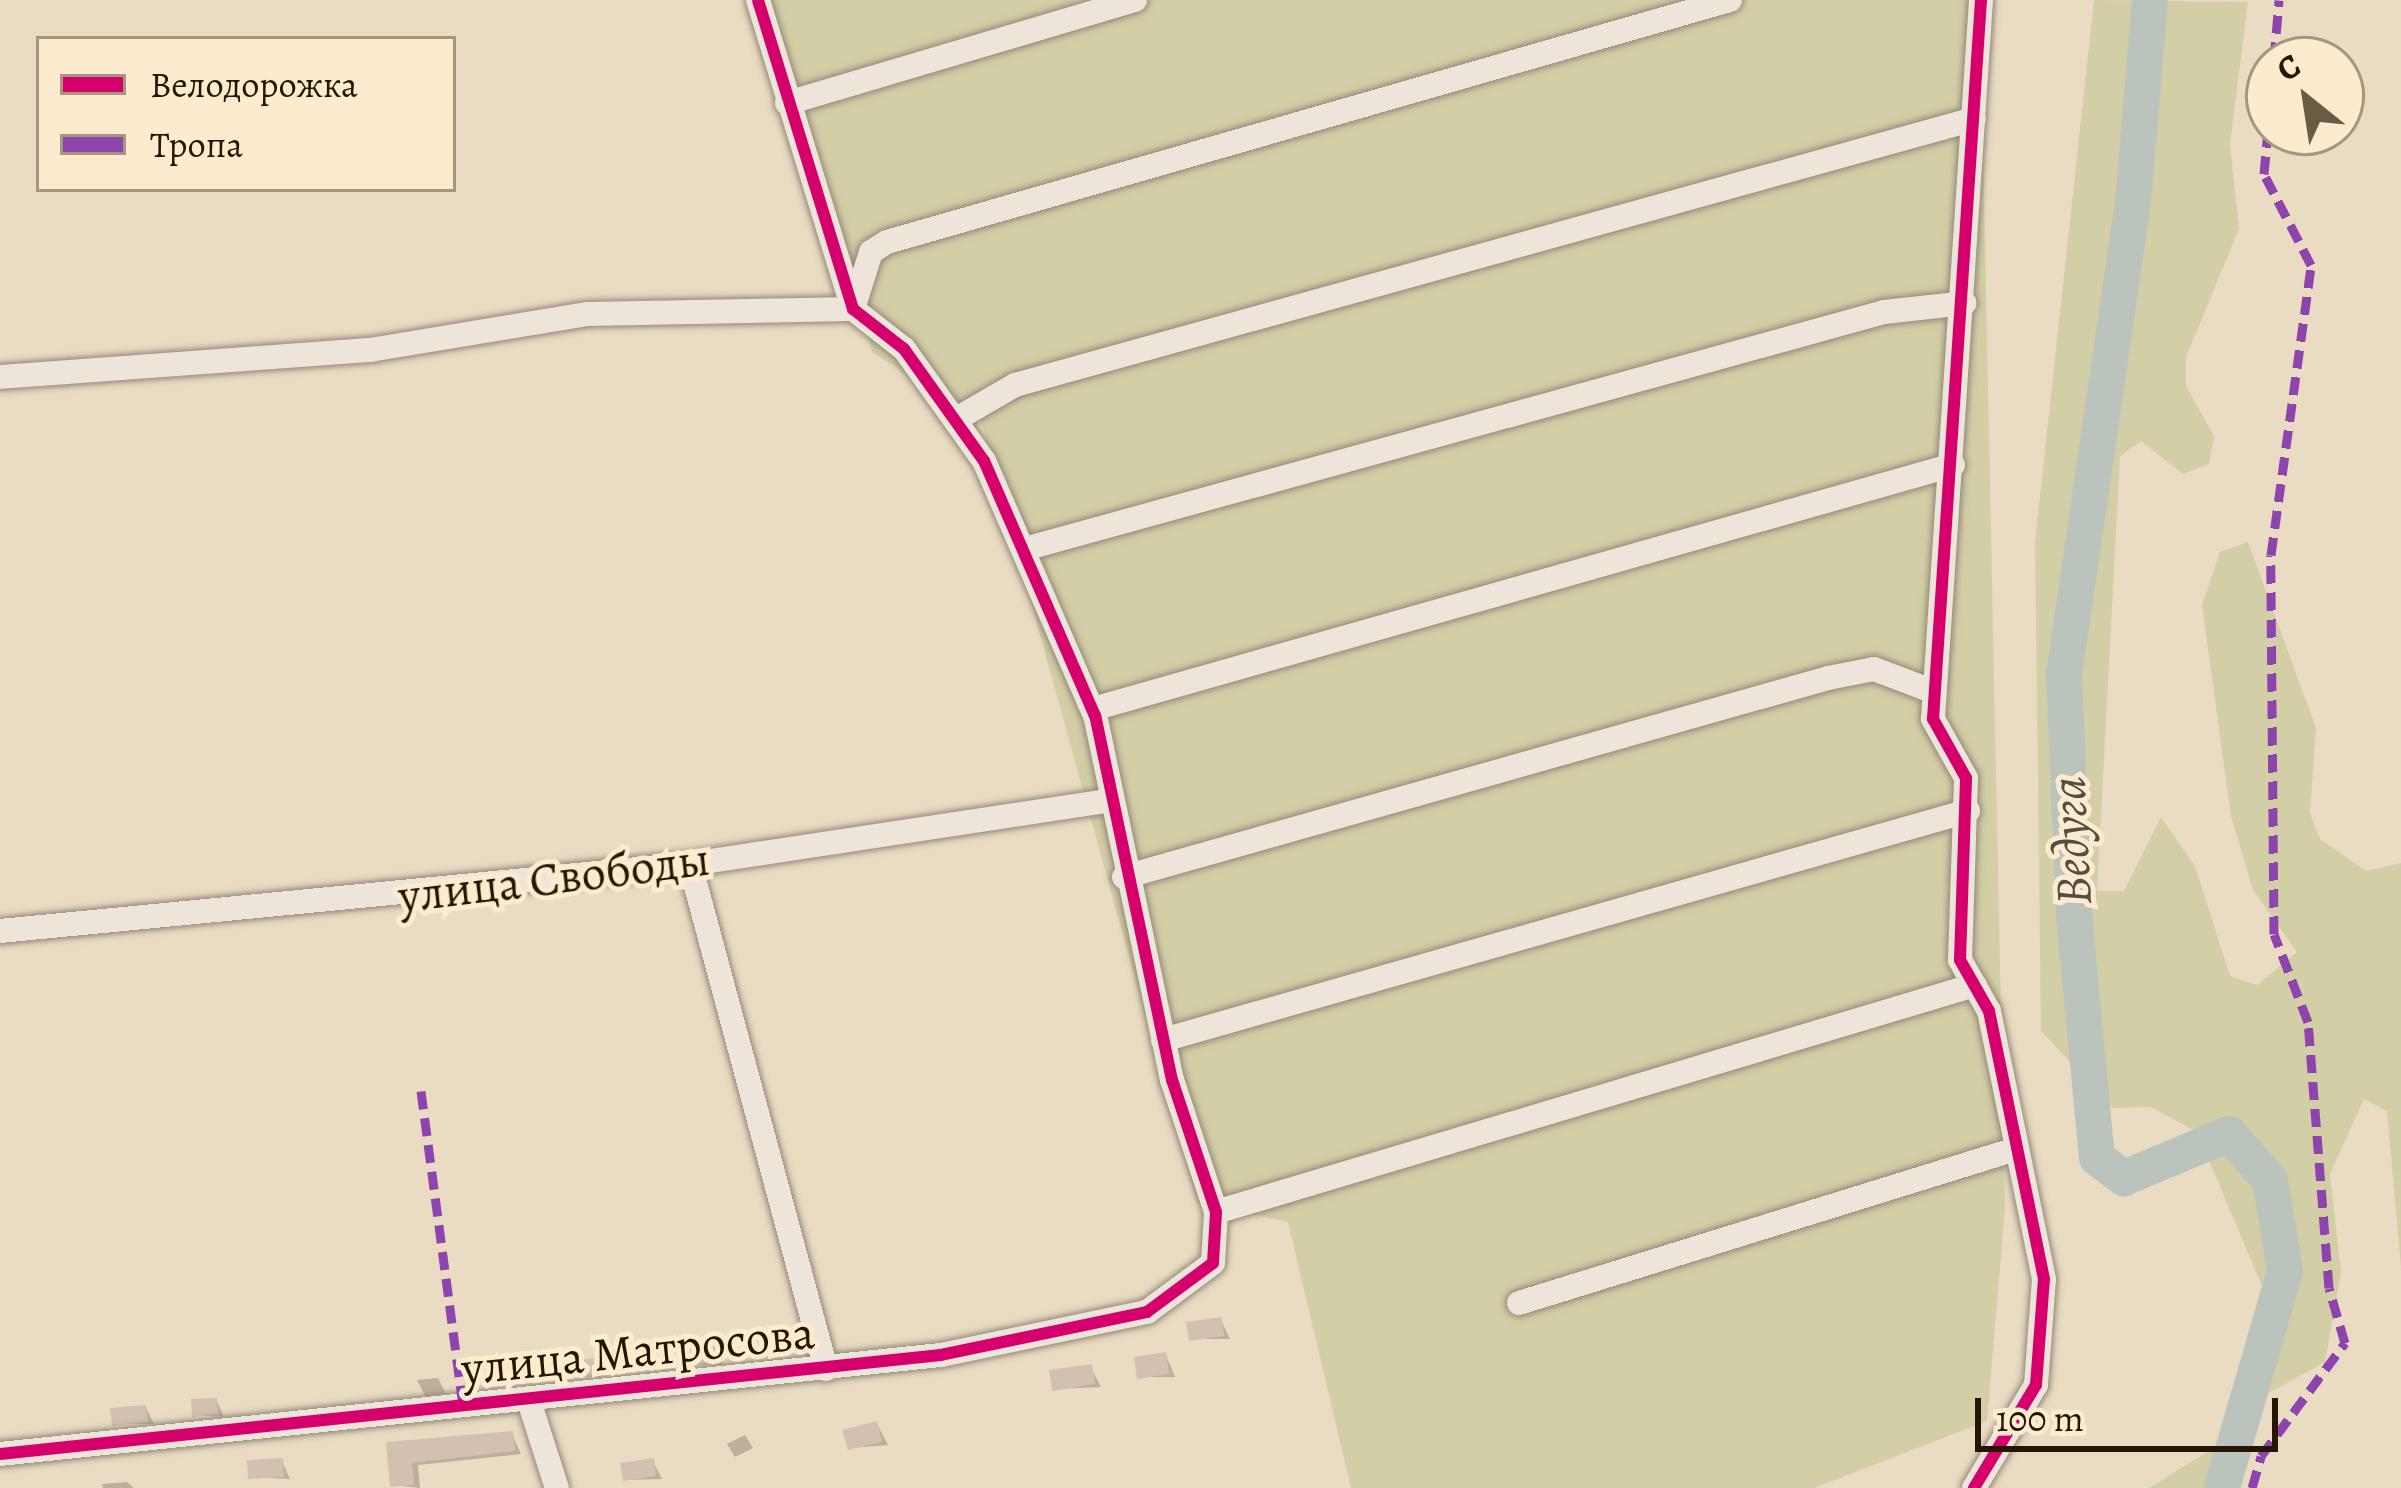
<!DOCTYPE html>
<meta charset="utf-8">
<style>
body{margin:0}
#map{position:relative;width:2401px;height:1488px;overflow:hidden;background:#eadcc3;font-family:Alegreya,serif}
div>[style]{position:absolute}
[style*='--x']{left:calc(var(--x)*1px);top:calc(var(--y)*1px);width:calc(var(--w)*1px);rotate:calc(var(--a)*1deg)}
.green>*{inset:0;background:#d2cea5}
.shadow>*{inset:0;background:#0003}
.river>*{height:36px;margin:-18px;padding:0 18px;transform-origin:18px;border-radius:18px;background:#bac4bd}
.building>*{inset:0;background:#d3c0b0}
.roads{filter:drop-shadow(0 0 3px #938a79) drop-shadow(0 0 3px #938a79)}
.minor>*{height:24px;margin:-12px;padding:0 12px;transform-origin:12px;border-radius:12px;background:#ede5d9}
.quiet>*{height:9px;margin-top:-4.5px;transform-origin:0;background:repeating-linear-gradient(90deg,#8e44ad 0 18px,transparent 0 27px)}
.cycleway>*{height:12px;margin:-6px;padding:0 6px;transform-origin:6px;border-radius:6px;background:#d6006c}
span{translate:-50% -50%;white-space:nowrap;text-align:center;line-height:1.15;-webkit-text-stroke:10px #fcebce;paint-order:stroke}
.street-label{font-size:48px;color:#261601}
.water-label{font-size:51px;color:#524f42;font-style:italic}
.legend{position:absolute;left:36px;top:36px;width:420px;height:156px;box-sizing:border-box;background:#fcebce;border:3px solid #a6967c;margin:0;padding:15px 21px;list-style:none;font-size:36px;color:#261601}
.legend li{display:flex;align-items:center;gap:24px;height:60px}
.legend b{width:60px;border:3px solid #a6967c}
.north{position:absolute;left:2245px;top:36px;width:120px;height:120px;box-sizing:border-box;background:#fcebce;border:3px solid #a6967c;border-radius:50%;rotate:330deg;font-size:33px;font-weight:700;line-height:48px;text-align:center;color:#261601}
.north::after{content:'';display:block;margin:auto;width:42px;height:54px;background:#6b5b45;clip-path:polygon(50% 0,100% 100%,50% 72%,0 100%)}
.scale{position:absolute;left:1975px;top:1398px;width:303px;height:54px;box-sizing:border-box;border:6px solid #261601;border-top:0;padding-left:15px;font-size:36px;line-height:42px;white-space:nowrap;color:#261601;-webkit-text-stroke:9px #fcebce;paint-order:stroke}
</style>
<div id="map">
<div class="green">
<i style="clip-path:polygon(771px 0,1980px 0,2005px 1209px,1987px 1421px,1814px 1488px,1351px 1488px,1288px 1222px,1197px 1203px,981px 421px,872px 352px)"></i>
<i style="clip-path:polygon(2094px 0,2248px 2px,2230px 144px,2239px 229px,2186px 357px,2186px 386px,2214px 436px,2209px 464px,2183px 474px,2141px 441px,2120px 456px,2097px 891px,2124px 891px,2161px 817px,2195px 866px,2230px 976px,2257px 985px,2297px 952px,2253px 890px,2231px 816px,2202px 605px,2220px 552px,2248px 542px,2316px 728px,2310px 813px,2320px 839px,2366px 871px,2401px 863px,2401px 1267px,2387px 1111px,2364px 1099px,2330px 1174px,2341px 1272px,2325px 1362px,2258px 1399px,2269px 1373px,2262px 1286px,2197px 1132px,2151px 1107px,2113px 1108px,2041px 1031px,2035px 542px)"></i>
<i style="clip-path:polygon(2217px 1446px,2208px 1488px,2149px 1488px)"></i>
</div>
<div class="shadow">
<i style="clip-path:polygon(1221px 1320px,1230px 1339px,1191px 1339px)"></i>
<i style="clip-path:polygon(715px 1349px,723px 1365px,688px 1364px)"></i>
<i style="clip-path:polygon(1166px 1355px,1175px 1377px,1140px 1377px)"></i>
<i style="clip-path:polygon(592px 1361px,601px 1377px,564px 1376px)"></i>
<i style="clip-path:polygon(1091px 1368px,1101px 1387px,1055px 1389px)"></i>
<i style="clip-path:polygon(417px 1380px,438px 1378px,446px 1394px,425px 1396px)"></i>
<i style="clip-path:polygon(217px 1401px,224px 1417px,195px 1415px)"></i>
<i style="clip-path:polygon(146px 1408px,154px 1424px,115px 1424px)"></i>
<i style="clip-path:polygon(877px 1424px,888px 1445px,850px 1448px)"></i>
<i style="clip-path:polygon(512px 1434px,521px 1454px,418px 1465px,420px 1488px,392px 1485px,389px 1445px)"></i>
<i style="clip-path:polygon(745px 1435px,753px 1448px,735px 1457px,727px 1444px)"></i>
<i style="clip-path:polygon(282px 1461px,290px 1479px,250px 1477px)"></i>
<i style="clip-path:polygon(653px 1461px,662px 1479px,626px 1480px)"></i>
<i style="clip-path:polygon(127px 1482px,134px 1488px,103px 1488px,102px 1484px)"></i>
</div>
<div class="river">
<i style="--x:2150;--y:0;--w:203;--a:94.8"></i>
<i style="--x:2133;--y:202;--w:476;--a:98.3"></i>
<i style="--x:2064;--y:673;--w:242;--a:87.6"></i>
<i style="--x:2074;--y:915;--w:244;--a:84.6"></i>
<i style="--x:2097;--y:1158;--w:34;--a:37"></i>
<i style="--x:2124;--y:1178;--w:114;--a:-22.7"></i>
<i style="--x:2229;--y:1134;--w:62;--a:48.3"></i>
<i style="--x:2270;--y:1180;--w:92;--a:80.6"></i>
<i style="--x:2285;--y:1271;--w:226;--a:106.2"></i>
</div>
<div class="building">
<i style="clip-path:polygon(1222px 1317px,1224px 1336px,1189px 1341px,1186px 1322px)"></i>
<i style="clip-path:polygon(716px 1346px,718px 1362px,685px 1365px,683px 1349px)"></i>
<i style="clip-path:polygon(1166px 1352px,1169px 1374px,1137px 1379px,1134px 1357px)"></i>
<i style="clip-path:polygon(593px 1358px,596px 1375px,561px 1378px,559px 1364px)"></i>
<i style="clip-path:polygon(1092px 1364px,1095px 1384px,1052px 1391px,1049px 1370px)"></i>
<i style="clip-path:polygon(217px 1398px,218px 1414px,192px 1417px,191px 1399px)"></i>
<i style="clip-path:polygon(146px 1405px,148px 1422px,112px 1426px,110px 1408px)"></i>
<i style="clip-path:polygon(877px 1421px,882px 1442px,848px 1450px,842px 1430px)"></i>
<i style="clip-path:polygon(513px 1431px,515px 1451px,412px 1463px,414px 1485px,390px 1487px,386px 1442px)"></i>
<i style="clip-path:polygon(283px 1458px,284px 1477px,248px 1479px,247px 1460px)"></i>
<i style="clip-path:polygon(654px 1458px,656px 1476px,623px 1481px,620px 1463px)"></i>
</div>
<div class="roads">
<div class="minor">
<i style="--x:787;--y:103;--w:363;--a:-16.5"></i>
<i style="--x:853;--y:309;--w:60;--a:-72.5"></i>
<i style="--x:871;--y:252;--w:19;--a:-32"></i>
<i style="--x:887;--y:242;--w:877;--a:-16.02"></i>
<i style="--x:0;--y:377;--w:371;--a:-4.2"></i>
<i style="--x:370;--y:350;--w:221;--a:-9.4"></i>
<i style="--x:588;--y:314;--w:265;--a:-1.1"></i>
<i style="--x:958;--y:418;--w:66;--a:-30.1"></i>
<i style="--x:1015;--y:385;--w:995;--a:-15.5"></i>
<i style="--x:1028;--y:548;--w:888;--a:-15.41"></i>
<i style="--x:1884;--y:312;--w:81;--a:-6.3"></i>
<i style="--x:1093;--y:709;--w:894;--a:-15.84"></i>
<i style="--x:690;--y:864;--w:523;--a:74.93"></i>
<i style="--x:1124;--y:877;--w:732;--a:-15.78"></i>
<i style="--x:1828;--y:678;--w:47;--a:-11.1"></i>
<i style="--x:1874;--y:669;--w:62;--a:20.8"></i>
<i style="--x:0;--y:931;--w:693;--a:-5.55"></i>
<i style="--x:690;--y:864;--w:421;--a:-8.6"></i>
<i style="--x:1163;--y:1040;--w:837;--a:-15.88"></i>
<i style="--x:1216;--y:1212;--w:792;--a:-16.65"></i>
<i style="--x:1519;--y:1303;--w:520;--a:-17.22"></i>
<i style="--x:529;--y:1401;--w:91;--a:72.2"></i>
<i style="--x:0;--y:1454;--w:946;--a:-6.01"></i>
<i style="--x:941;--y:1355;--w:210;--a:-11.8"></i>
<i style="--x:1147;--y:1312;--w:82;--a:-36.6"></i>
<i style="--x:1213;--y:1263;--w:51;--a:-86.6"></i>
<i style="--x:1216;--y:1212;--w:139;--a:-108.4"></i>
<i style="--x:1172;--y:1080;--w:372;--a:-101.9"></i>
<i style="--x:1095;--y:716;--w:278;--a:-113.5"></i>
<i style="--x:984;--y:461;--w:138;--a:-125.5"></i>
<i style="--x:904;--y:349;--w:65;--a:-141.9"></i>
<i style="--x:853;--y:309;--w:323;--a:-107.1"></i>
<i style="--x:1974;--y:1488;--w:120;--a:-59"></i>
<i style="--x:2036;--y:1385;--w:106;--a:-85.7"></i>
<i style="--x:2044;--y:1279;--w:274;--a:-101.6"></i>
<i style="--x:1989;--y:1011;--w:59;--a:-119.6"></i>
<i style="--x:1960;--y:960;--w:182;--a:-88.1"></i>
<i style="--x:1966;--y:778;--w:68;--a:-119.2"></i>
<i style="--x:1933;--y:719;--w:721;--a:-86.18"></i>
</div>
</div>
<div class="quiet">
<i style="--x:2274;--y:60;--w:60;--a:-85.2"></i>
<i style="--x:421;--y:1091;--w:317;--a:82.4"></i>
<i style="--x:2252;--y:1488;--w:33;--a:-74"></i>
<i style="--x:2261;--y:1456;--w:141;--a:-53.4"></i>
<i style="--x:2345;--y:1343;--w:57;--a:-106.2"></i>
<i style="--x:2329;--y:1288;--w:267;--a:-94.5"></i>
<i style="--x:2308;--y:1022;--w:94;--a:-111.1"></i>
<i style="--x:2274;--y:934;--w:379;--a:-90.5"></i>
<i style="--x:2271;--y:555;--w:293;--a:-82.1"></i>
<i style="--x:2311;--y:265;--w:102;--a:-117.3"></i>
<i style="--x:2264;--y:174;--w:54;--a:-84.7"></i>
</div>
<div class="cycleway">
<i style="--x:0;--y:1454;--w:946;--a:-6.01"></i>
<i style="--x:941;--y:1355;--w:210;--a:-11.8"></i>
<i style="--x:1147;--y:1312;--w:82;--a:-36.6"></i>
<i style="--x:1213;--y:1263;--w:51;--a:-86.6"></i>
<i style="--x:1216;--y:1212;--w:139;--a:-108.4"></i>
<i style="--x:1172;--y:1080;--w:372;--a:-101.9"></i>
<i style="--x:1095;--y:716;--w:278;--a:-113.5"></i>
<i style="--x:984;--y:461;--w:138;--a:-125.5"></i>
<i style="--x:904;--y:349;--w:65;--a:-141.9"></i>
<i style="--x:853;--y:309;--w:323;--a:-107.1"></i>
<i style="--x:1974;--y:1488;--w:120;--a:-59"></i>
<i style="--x:2036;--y:1385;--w:106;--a:-85.7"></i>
<i style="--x:2044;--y:1279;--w:274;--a:-101.6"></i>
<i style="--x:1989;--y:1011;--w:59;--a:-119.6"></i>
<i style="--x:1960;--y:960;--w:182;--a:-88.1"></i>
<i style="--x:1966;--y:778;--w:68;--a:-119.2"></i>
<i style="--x:1933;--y:719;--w:721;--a:-86.18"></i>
</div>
<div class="street-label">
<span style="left:554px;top:878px;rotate:-7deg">улица Свободы</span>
<span style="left:638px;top:1351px;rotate:-6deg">улица Матросова</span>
</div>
<div class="water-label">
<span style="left:2071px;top:841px;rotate:-93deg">Ведуга</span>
</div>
<ul class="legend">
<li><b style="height:15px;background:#d6006c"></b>Велодорожка</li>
<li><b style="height:15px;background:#8e44ad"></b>Тропа</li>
</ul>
<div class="north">С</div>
<div class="scale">100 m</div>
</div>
